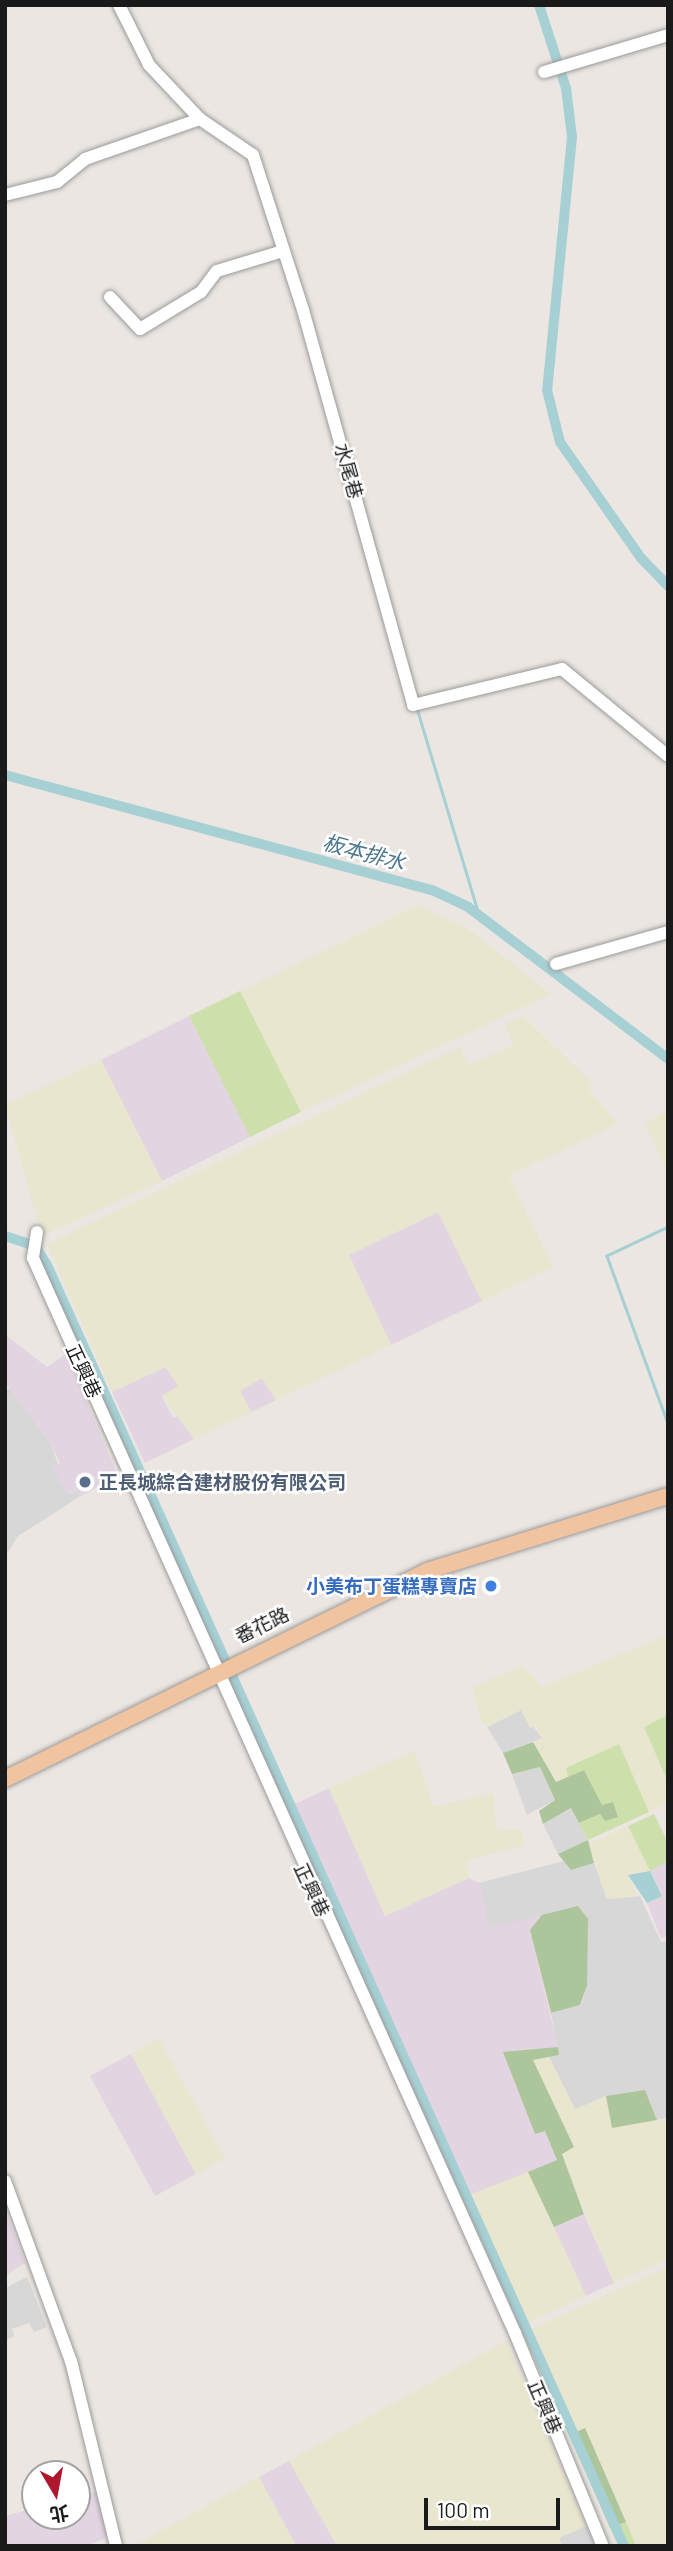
<!DOCTYPE html>
<meta charset="utf-8">
<style>
body{margin:0}
#map{position:relative;width:673px;height:2551px;overflow:hidden;background:#ebe6e1;font-family:Barlow,"Noto Sans TC",sans-serif}
div>[style]{position:absolute}
[style*='--x']{left:calc(var(--x)*1px);top:calc(var(--y)*1px);width:calc(var(--w)*1px);rotate:calc(var(--a)*1deg)}
.residential>*{inset:0;background:#d8d7d8}
.industrial>*{inset:0;background:#e3d4e2}
.farmland>*{inset:0;background:#e8e6ce}
.grass>*{inset:0;background:#cde0ac}
.forest>*{inset:0;background:#adc59a}
.water>*{inset:0;background:#a6d0d4}
.stream>*{height:2.5px;margin:-1.25px;padding:0 1.25px;transform-origin:1.25px;border-radius:1.25px;background:#a6d0d4}
.canal>*{height:10px;margin:-5px;padding:0 5px;transform-origin:5px;border-radius:5px;background:#a6d0d4}
.roads{filter:drop-shadow(0 0 2px #9b9b9b) drop-shadow(0 0 2px #9b9b9b)}
.minor>*{height:12px;margin:-6px;padding:0 6px;transform-origin:6px;border-radius:6px;background:#fff}
.major>*{height:16px;margin:-8px;padding:0 8px;transform-origin:8px;border-radius:8px;background:#f0c3a1}
.dots>*{width:19px;height:19px;translate:-50% -50%;box-sizing:border-box;border:4px solid #fff;border-radius:50%}
span{translate:-50% -50%;white-space:nowrap;text-align:center;line-height:1.15;-webkit-text-stroke:5px #fff;paint-order:stroke}
.street-label{font-size:19px;color:#1a1a1a}
.service-label{font-size:19px;color:#4e5e75;font-weight:700}
.left{translate:0 -50%;text-align:left}
.shop-label{font-size:19px;color:#366cbe;font-weight:700}
.right{translate:-100% -50%;text-align:right}
.water-label{font-size:21px;color:#4c788f;font-style:italic}
.frame{position:absolute;inset:0;border:7px solid #1a1a1a;pointer-events:none}
.north{position:absolute;left:21px;top:2460px;width:70px;height:70px;box-sizing:border-box;background:#fff;border:2px solid #a3a3a3;border-radius:50%;rotate:170deg;font-size:19px;font-weight:700;line-height:28px;text-align:center;color:#1a1a1a}
.north::after{content:'';display:block;margin:auto;width:24px;height:32px;background:#ae172c;clip-path:polygon(50% 0,100% 100%,50% 72%,0 100%)}
.scale{position:absolute;left:424px;top:2498px;width:136px;height:32px;box-sizing:border-box;border:4px solid #1a1a1a;border-top:0;padding-left:9px;font-size:21px;line-height:24px;white-space:nowrap;color:#1a1a1a;-webkit-text-stroke:5px #fff;paint-order:stroke}
</style>
<div id="map">
<div class="residential">
<i style="clip-path:polygon(10px 1388px,51px 1444px,68px 1494px,77px 1490px,79px 1497px,18px 1536px,5px 1557px,5px 1391px)"></i>
<i style="clip-path:polygon(521px 1710px,542px 1738px,503px 1753px,487px 1727px)"></i>
<i style="clip-path:polygon(540px 1767px,555px 1800px,527px 1815px,512px 1774px)"></i>
<i style="clip-path:polygon(572px 1808px,588px 1840px,558px 1854px,543px 1824px)"></i>
<i style="clip-path:polygon(564px 1861px,571px 1870px,594px 1863px,607px 1899px,640px 1896px,661px 1942px,668px 1941px,668px 2118px,657px 2120px,645px 2090px,575px 2109px,549px 2057px,559px 2055px,551px 2013px,581px 2005px,587px 1986px,584px 1929px,489px 1928px,479px 1883px)"></i>
<i style="clip-path:polygon(27px 2277px,47px 2327px,34px 2332px,29px 2323px,12px 2329px,14px 2336px,5px 2340px,5px 2288px)"></i>
<i style="clip-path:polygon(586px 2526px,595px 2546px,562px 2546px,559px 2538px)"></i>
</div>
<div class="industrial">
<i style="clip-path:polygon(189px 1016px,250px 1137px,162px 1181px,101px 1060px)"></i>
<i style="clip-path:polygon(438px 1212px,482px 1301px,391px 1345px,349px 1255px)"></i>
<i style="clip-path:polygon(7px 1336px,47px 1367px,66px 1354px,118px 1476px,79px 1497px,76px 1490px,67px 1494px,53px 1469px,60px 1463px,51px 1444px,5px 1382px)"></i>
<i style="clip-path:polygon(165px 1366px,179px 1386px,162px 1396px,173px 1418px,181px 1414px,194px 1439px,145px 1463px,112px 1392px)"></i>
<i style="clip-path:polygon(262px 1378px,276px 1400px,251px 1412px,239px 1391px)"></i>
<i style="clip-path:polygon(329px 1788px,385px 1916px,469px 1878px,479px 1883px,489px 1928px,542px 1915px,530px 1930px,558px 2047px,504px 2052px,535px 2133px,545px 2130px,558px 2161px,464px 2197px,380px 2005px,377px 1984px,360px 1965px,291px 1806px)"></i>
<i style="clip-path:polygon(668px 1861px,668px 1936px,661px 1938px,647px 1903px,662px 1895px,650px 1871px)"></i>
<i style="clip-path:polygon(131px 2054px,196px 2174px,155px 2196px,90px 2076px)"></i>
<i style="clip-path:polygon(5px 2209px,25px 2263px,5px 2276px)"></i>
<i style="clip-path:polygon(584px 2214px,614px 2283px,586px 2296px,554px 2227px)"></i>
<i style="clip-path:polygon(289px 2461px,337px 2545px,335px 2546px,296px 2546px,259px 2477px)"></i>
<i style="clip-path:polygon(97px 2492px,108px 2537px,87px 2546px,5px 2546px,5px 2516px,35px 2508px,35px 2516px,77px 2516px,77px 2497px)"></i>
</div>
<div class="farmland">
<i style="clip-path:polygon(418px 905px,468px 929px,551px 994px,301px 1112px,240px 992px)"></i>
<i style="clip-path:polygon(523px 1016px,592px 1083px,589px 1091px,618px 1123px,509px 1176px,553px 1267px,482px 1301px,438px 1212px,349px 1255px,391px 1345px,276px 1400px,262px 1378px,240px 1391px,251px 1412px,194px 1439px,162px 1396px,178px 1386px,166px 1367px,112px 1392px,47px 1244px,460px 1047px,469px 1065px,514px 1045px,505px 1024px)"></i>
<i style="clip-path:polygon(101px 1060px,162px 1181px,42px 1236px,5px 1105px)"></i>
<i style="clip-path:polygon(668px 1109px,668px 1173px,645px 1124px)"></i>
<i style="clip-path:polygon(668px 1635px,668px 1715px,644px 1727px,668px 1782px,668px 1803px,649px 1812px,619px 1744px,566px 1769px,568px 1777px,556px 1782px,533px 1742px,542px 1738px,536px 1726px,530px 1728px,521px 1710px,487px 1727px,481px 1720px,472px 1687px,523px 1666px,542px 1687px)"></i>
<i style="clip-path:polygon(415px 1751px,433px 1807px,493px 1793px,496px 1829px,520px 1830px,524px 1845px,466px 1861px,469px 1878px,385px 1916px,329px 1788px)"></i>
<i style="clip-path:polygon(628px 1826px,650px 1871px,628px 1875px,637px 1895px,607px 1899px,589px 1844px)"></i>
<i style="clip-path:polygon(159px 2039px,225px 2158px,196px 2174px,131px 2054px)"></i>
<i style="clip-path:polygon(549px 2057px,575px 2109px,606px 2096px,612px 2128px,668px 2118px,668px 2259px,614px 2283px,561px 2154px,573px 2147px,533px 2059px)"></i>
<i style="clip-path:polygon(528px 2172px,586px 2296px,522px 2325px,464px 2197px)"></i>
<i style="clip-path:polygon(668px 2267px,668px 2546px,636px 2546px,585px 2429px,570px 2435px,525px 2332px)"></i>
<i style="clip-path:polygon(506px 2341px,586px 2526px,559px 2538px,562px 2546px,337px 2546px,289px 2461px)"></i>
<i style="clip-path:polygon(259px 2477px,296px 2546px,134px 2546px)"></i>
</div>
<div class="grass">
<i style="clip-path:polygon(240px 991px,301px 1112px,250px 1137px,189px 1016px)"></i>
<i style="clip-path:polygon(668px 1715px,668px 1782px,644px 1727px)"></i>
<i style="clip-path:polygon(619px 1744px,649px 1812px,588px 1840px,579px 1823px,600px 1814px,605px 1821px,618px 1816px,602px 1806px,584px 1770px,568px 1777px,566px 1768px)"></i>
<i style="clip-path:polygon(654px 1814px,668px 1843px,668px 1861px,650px 1871px,628px 1826px)"></i>
<i style="clip-path:polygon(626px 2522px,636px 2546px,618px 2546px,610px 2528px)"></i>
</div>
<div class="forest">
<i style="clip-path:polygon(533px 1742px,556px 1782px,584px 1770px,602px 1805px,613px 1802px,618px 1817px,605px 1821px,600px 1814px,579px 1823px,571px 1808px,543px 1824px,539px 1811px,555px 1800px,540px 1767px,512px 1774px,503px 1753px)"></i>
<i style="clip-path:polygon(588px 1840px,594px 1863px,571px 1870px,558px 1854px)"></i>
<i style="clip-path:polygon(578px 1906px,588px 1919px,587px 1986px,580px 2005px,551px 2013px,530px 1930px,542px 1915px)"></i>
<i style="clip-path:polygon(558px 2047px,559px 2055px,533px 2060px,574px 2147px,562px 2154px,584px 2214px,554px 2227px,528px 2172px,557px 2160px,545px 2131px,535px 2134px,503px 2052px)"></i>
<i style="clip-path:polygon(645px 2090px,657px 2120px,612px 2128px,606px 2096px)"></i>
<i style="clip-path:polygon(585px 2428px,626px 2522px,610px 2528px,570px 2435px)"></i>
</div>
<div class="water">
<i style="clip-path:polygon(650px 1871px,662px 1896px,647px 1903px,628px 1875px)"></i>
</div>
<div class="stream">
<i style="--x:417;--y:708;--w:216;--a:73.3"></i>
<i style="--x:668;--y:1227;--w:68;--a:154.6"></i>
<i style="--x:607;--y:1256;--w:179;--a:70"></i>
</div>
<div class="canal">
<i style="--x:539;--y:5;--w:87;--a:72"></i>
<i style="--x:566;--y:88;--w:49;--a:83"></i>
<i style="--x:572;--y:137;--w:254;--a:95.6"></i>
<i style="--x:547;--y:390;--w:54;--a:76"></i>
<i style="--x:560;--y:442;--w:141;--a:55.1"></i>
<i style="--x:641;--y:558;--w:39;--a:46"></i>
<i style="--x:5;--y:775;--w:442;--a:15.1"></i>
<i style="--x:432;--y:890;--w:40;--a:25"></i>
<i style="--x:468;--y:907;--w:251;--a:37.2"></i>
<i style="--x:5;--y:1236;--w:32;--a:18"></i>
<i style="--x:35;--y:1246;--w:22;--a:58"></i>
<i style="--x:47;--y:1265;--w:1405;--a:65.75"></i>
</div>
<div class="roads">
<div class="minor">
<i style="--x:119;--y:5;--w:67;--a:63.4"></i>
<i style="--x:149;--y:65;--w:74;--a:46.6"></i>
<i style="--x:200;--y:119;--w:64;--a:34.2"></i>
<i style="--x:253;--y:155;--w:163;--a:72.1"></i>
<i style="--x:303;--y:310;--w:410;--a:74.4"></i>
<i style="--x:413;--y:705;--w:153;--a:-13.6"></i>
<i style="--x:562;--y:669;--w:137;--a:39.4"></i>
<i style="--x:544;--y:72;--w:129;--a:-16.6"></i>
<i style="--x:5;--y:195;--w:54;--a:-14"></i>
<i style="--x:57;--y:182;--w:36;--a:-39"></i>
<i style="--x:85;--y:159;--w:122;--a:-19.2"></i>
<i style="--x:110;--y:297;--w:44;--a:46.8"></i>
<i style="--x:140;--y:329;--w:71;--a:-31.2"></i>
<i style="--x:201;--y:292;--w:26;--a:-53"></i>
<i style="--x:217;--y:271;--w:69;--a:-16.9"></i>
<i style="--x:556;--y:964;--w:116;--a:-15.9"></i>
<i style="--x:37;--y:1232;--w:26;--a:99"></i>
<i style="--x:33;--y:1258;--w:1178;--a:65.85"></i>
<i style="--x:515;--y:2333;--w:230;--a:67.6"></i>
<i style="--x:5;--y:2181;--w:192;--a:69.9"></i>
<i style="--x:71;--y:2361;--w:190;--a:76.3"></i>
</div>
<div class="major">
<i style="--x:5;--y:1779;--w:470;--a:-26.2"></i>
<i style="--x:427;--y:1571;--w:252;--a:-17.3"></i>
</div>
</div>
<div class="dots">
<i style="left:85px;top:1482px;background:#5c6f8a"></i>
<i style="left:491px;top:1586px;background:#3f7fe0"></i>
</div>
<div class="street-label">
<span style="left:349px;top:471px;rotate:75deg">水尾巷</span>
<span style="left:84px;top:1371px;rotate:65deg">正興巷</span>
<span style="left:262px;top:1625px;rotate:-26deg">番花路</span>
<span style="left:312px;top:1890px;rotate:65deg">正興巷</span>
<span style="left:545px;top:2407px;rotate:67deg">正興巷</span>
</div>
<div class="service-label">
<span class="left" style="left:99px;top:1482px">正長城綜合建材股份有限公司</span>
</div>
<div class="shop-label">
<span class="right" style="left:477px;top:1586px">小美布丁蛋糕專賣店</span>
</div>
<div class="water-label">
<span style="left:364px;top:852px;rotate:15deg">板本排水</span>
</div>
<div class="frame"></div>
<div class="north">北</div>
<div class="scale">100 m</div>
</div>
